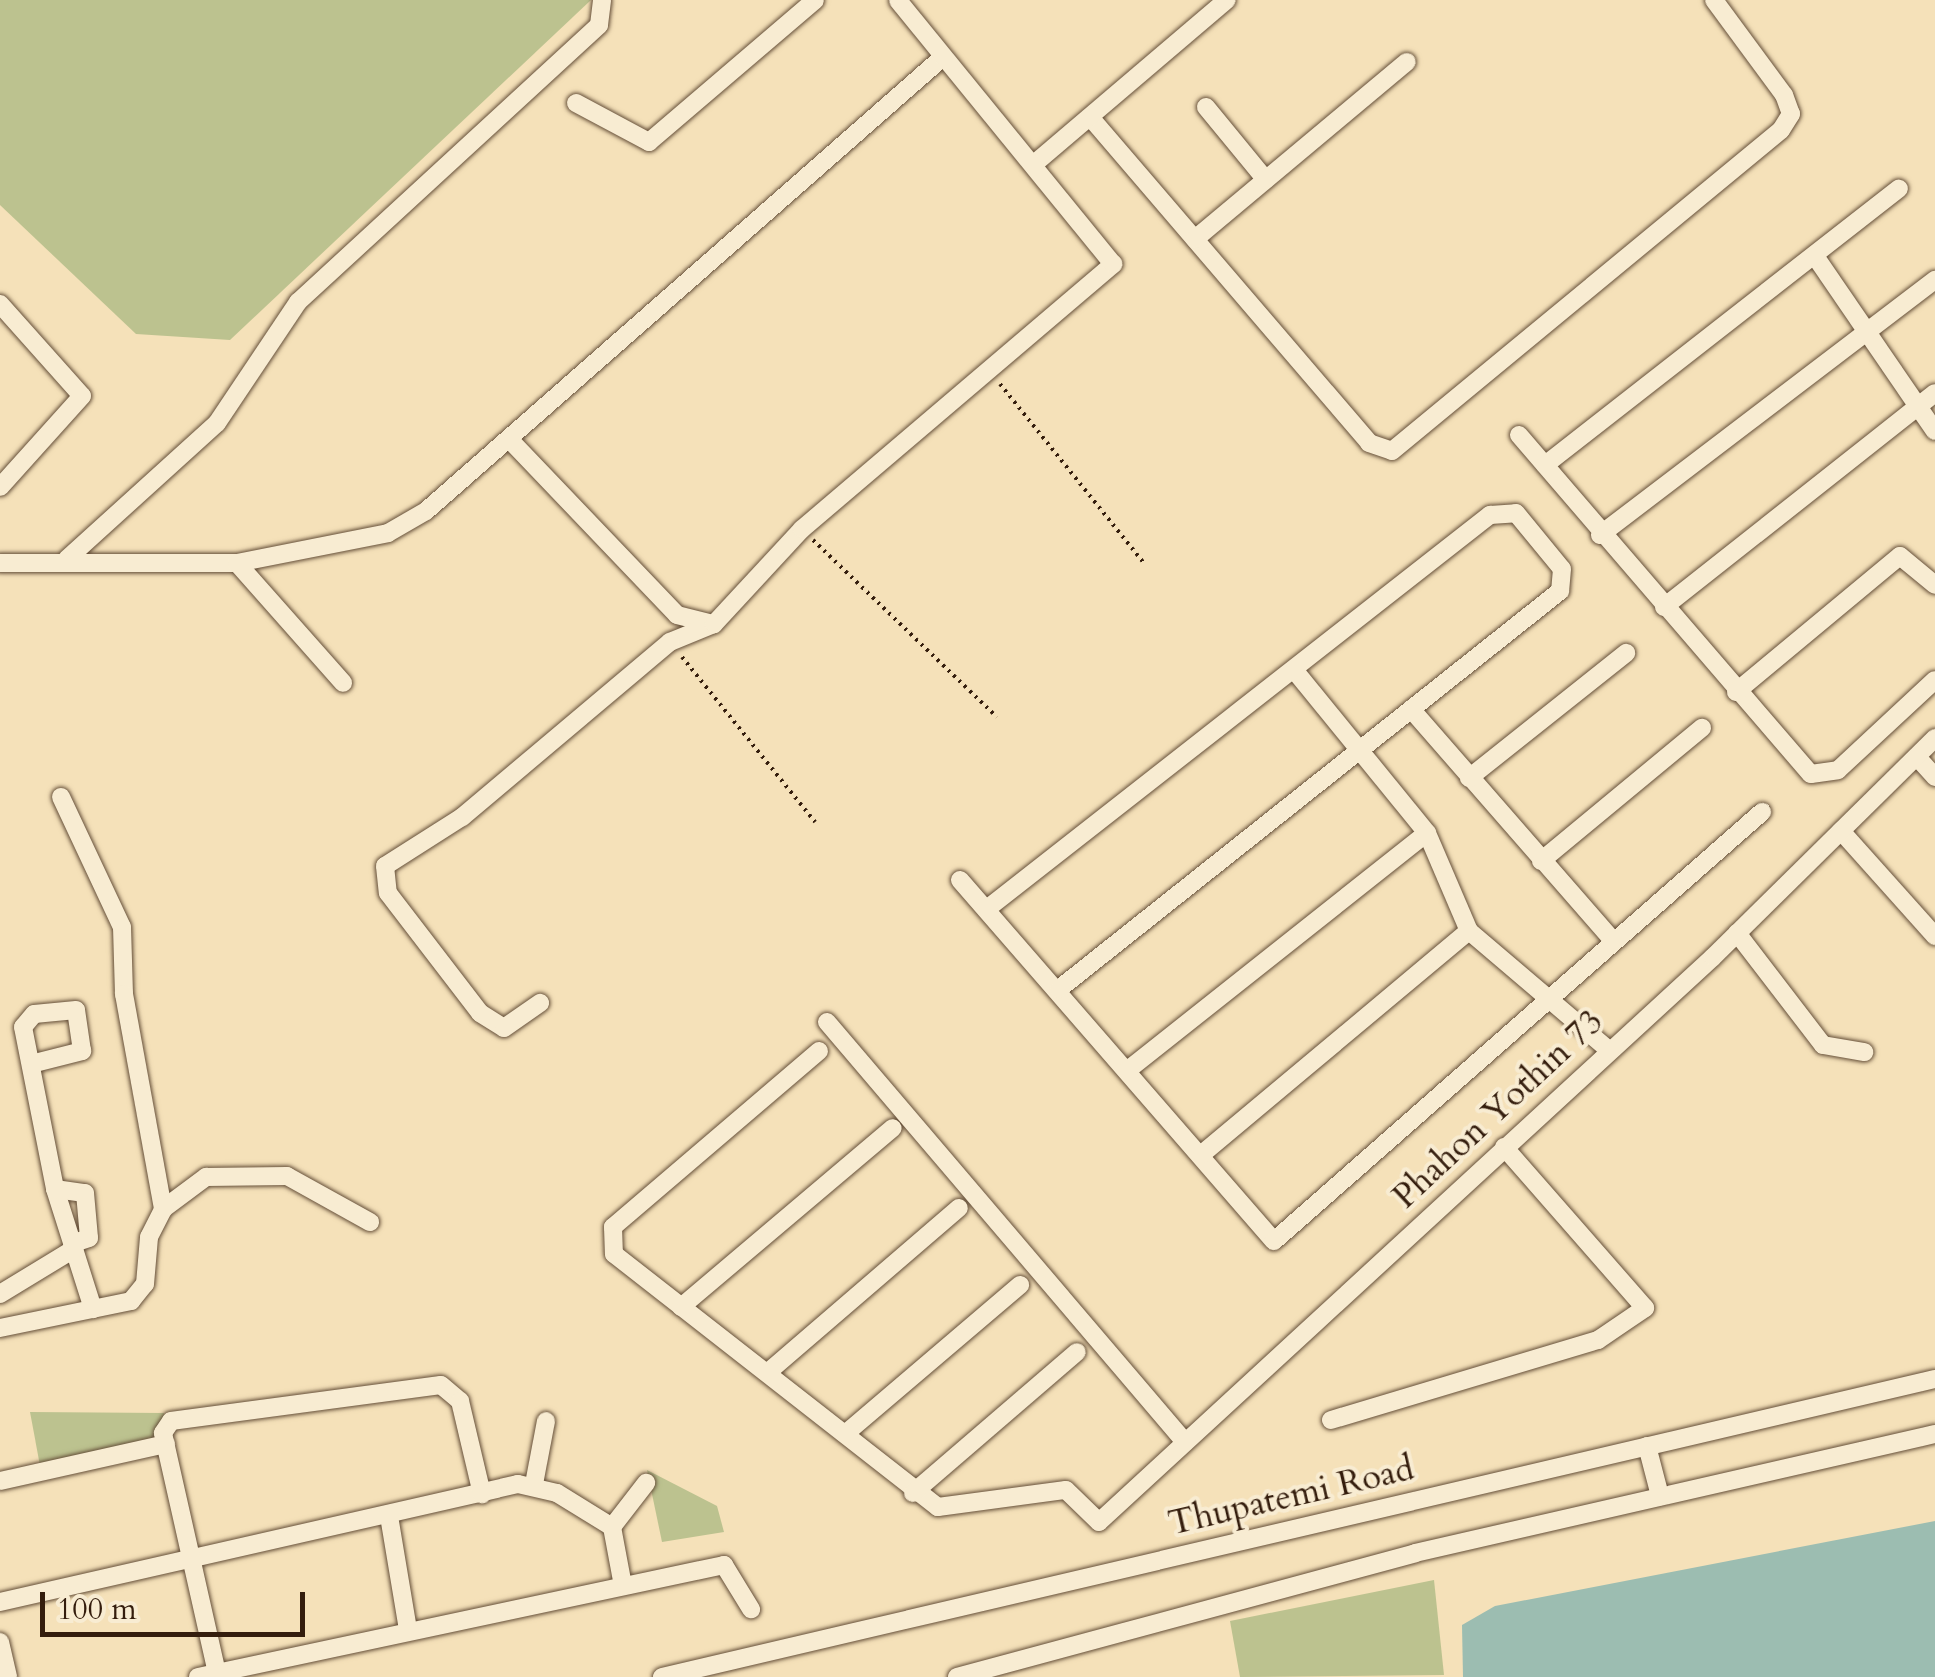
<!DOCTYPE html>
<style>
body{margin:0}
#map{position:relative;width:1935px;height:1677px;overflow:hidden;background:#f5e1b9;font-family:Cardo,serif}
div>[style]{position:absolute}
[style*='--x']{left:calc(var(--x)*1px);top:calc(var(--y)*1px);width:calc(var(--w)*1px);rotate:calc(var(--a)*1deg)}
.green>*{inset:0;background:#bcc28f}
.water>*{inset:0;background:#9cbdb1}
.path>*{height:4px;margin-top:-2px;transform-origin:0;background:repeating-linear-gradient(90deg,#341d0d 0 2.5px,transparent 0 7.5px)}
.roads{filter:drop-shadow(0 0 2px #644e38) drop-shadow(0 0 2px #644e38)}
.minor>*{height:18px;margin:-9px;padding:0 9px;transform-origin:9px;border-radius:9px;background:#f8ecd2}
span{translate:-50% -50%;white-space:nowrap;text-align:center;line-height:1.15;-webkit-text-stroke:8px #f8ecd2;paint-order:stroke}
.street-label{font-size:35px;color:#341d0d}
.scale{position:absolute;left:40px;top:1592px;width:265px;height:45px;box-sizing:border-box;border:5px solid #341d0d;border-top:0;padding-left:12px;font-size:30px;line-height:35px;white-space:nowrap;color:#341d0d;-webkit-text-stroke:8px #f8ecd2;paint-order:stroke}
</style>
<div id="map">
<div class="green">
<i style="clip-path:polygon(0 0,591px 0,230px 340px,136px 334px,0 205px)"></i>
<i style="clip-path:polygon(30px 1412px,164px 1413px,166px 1446px,41px 1471px)"></i>
<i style="clip-path:polygon(647px 1470px,717px 1506px,724px 1532px,662px 1542px)"></i>
<i style="clip-path:polygon(1434px 1580px,1444px 1675px,1240px 1677px,1230px 1621px)"></i>
</div>
<div class="water">
<i style="clip-path:polygon(1935px 1521px,1935px 1677px,1463px 1677px,1462px 1625px,1495px 1606px)"></i>
</div>
<div class="path">
<i style="--x:1000;--y:384;--w:228;--a:51.2"></i>
<i style="--x:813;--y:540;--w:255;--a:43.9"></i>
<i style="--x:682;--y:657;--w:212;--a:51.1"></i>
</div>
<div class="roads">
<div class="minor">
<i style="--x:576;--y:103;--w:83;--a:28.1"></i>
<i style="--x:649;--y:142;--w:218;--a:-40.5"></i>
<i style="--x:1206;--y:107;--w:94;--a:50.6"></i>
<i style="--x:1090;--y:117;--w:429;--a:49.4"></i>
<i style="--x:1369;--y:443;--w:24;--a:19"></i>
<i style="--x:1392;--y:451;--w:504;--a:-39.53"></i>
<i style="--x:1781;--y:130;--w:19;--a:-58"></i>
<i style="--x:1791;--y:114;--w:20;--a:-110"></i>
<i style="--x:1784;--y:95;--w:118;--a:-126.4"></i>
<i style="--x:1034;--y:164;--w:253;--a:-40.4"></i>
<i style="--x:1195;--y:239;--w:276;--a:-39.9"></i>
<i style="--x:1815;--y:256;--w:212;--a:55.6"></i>
<i style="--x:0;--y:304;--w:123;--a:48.3"></i>
<i style="--x:82;--y:396;--w:122;--a:132"></i>
<i style="--x:1519;--y:435;--w:447;--a:49.3"></i>
<i style="--x:1811;--y:774;--w:27;--a:-8"></i>
<i style="--x:1838;--y:770;--w:132;--a:-42.9"></i>
<i style="--x:509;--y:439;--w:243;--a:46.3"></i>
<i style="--x:677;--y:615;--w:38;--a:14"></i>
<i style="--x:714;--y:624;--w:48;--a:157.8"></i>
<i style="--x:670;--y:642;--w:272;--a:139.9"></i>
<i style="--x:462;--y:817;--w:91;--a:147.5"></i>
<i style="--x:385;--y:866;--w:27;--a:84"></i>
<i style="--x:388;--y:893;--w:151;--a:52.5"></i>
<i style="--x:480;--y:1013;--w:28;--a:32"></i>
<i style="--x:504;--y:1028;--w:44;--a:-34.8"></i>
<i style="--x:1545;--y:465;--w:449;--a:-38"></i>
<i style="--x:1600;--y:535;--w:421;--a:-37.3"></i>
<i style="--x:67;--y:559;--w:202;--a:-42.2"></i>
<i style="--x:217;--y:423;--w:146;--a:-56.2"></i>
<i style="--x:298;--y:302;--w:409;--a:-42.6"></i>
<i style="--x:599;--y:25;--w:25;--a:-83"></i>
<i style="--x:0;--y:563;--w:237;--a:0"></i>
<i style="--x:237;--y:563;--w:154;--a:-11.2"></i>
<i style="--x:388;--y:533;--w:44;--a:-30.1"></i>
<i style="--x:426;--y:511;--w:688;--a:-41.29"></i>
<i style="--x:237;--y:563;--w:160;--a:48.5"></i>
<i style="--x:1664;--y:607;--w:345;--a:-38.3"></i>
<i style="--x:714;--y:624;--w:129;--a:-47.2"></i>
<i style="--x:802;--y:529;--w:409;--a:-40.4"></i>
<i style="--x:1113;--y:264;--w:340;--a:-129.2"></i>
<i style="--x:1295;--y:671;--w:209;--a:50.8"></i>
<i style="--x:1427;--y:833;--w:107;--a:66.8"></i>
<i style="--x:1469;--y:931;--w:184;--a:40.4"></i>
<i style="--x:1736;--y:692;--w:213;--a:-39.7"></i>
<i style="--x:1900;--y:556;--w:45;--a:39.6"></i>
<i style="--x:1411;--y:709;--w:304;--a:48.9"></i>
<i style="--x:1917;--y:757;--w:27;--a:48"></i>
<i style="--x:1469;--y:778;--w:201;--a:-38.5"></i>
<i style="--x:61;--y:797;--w:144;--a:64.9"></i>
<i style="--x:122;--y:927;--w:67;--a:88.3"></i>
<i style="--x:124;--y:994;--w:219;--a:79.7"></i>
<i style="--x:1841;--y:831;--w:141;--a:48.2"></i>
<i style="--x:1541;--y:861;--w:209;--a:-39.6"></i>
<i style="--x:960;--y:880;--w:478;--a:49"></i>
<i style="--x:1274;--y:1241;--w:650;--a:-41.32"></i>
<i style="--x:988;--y:908;--w:638;--a:-38.06"></i>
<i style="--x:1490;--y:515;--w:26;--a:-4"></i>
<i style="--x:1516;--y:513;--w:72;--a:50.6"></i>
<i style="--x:1562;--y:569;--w:22;--a:95"></i>
<i style="--x:1560;--y:591;--w:640;--a:141.54"></i>
<i style="--x:1737;--y:933;--w:141;--a:52.5"></i>
<i style="--x:1823;--y:1045;--w:42;--a:9.7"></i>
<i style="--x:827;--y:1022;--w:552;--a:49.56"></i>
<i style="--x:819;--y:1051;--w:271;--a:139.5"></i>
<i style="--x:613;--y:1227;--w:27;--a:88"></i>
<i style="--x:614;--y:1254;--w:411;--a:38"></i>
<i style="--x:938;--y:1507;--w:129;--a:-7.6"></i>
<i style="--x:1066;--y:1490;--w:46;--a:44.1"></i>
<i style="--x:1099;--y:1522;--w:834;--a:-42.62"></i>
<i style="--x:1713;--y:957;--w:312;--a:-44.6"></i>
<i style="--x:31;--y:1064;--w:53;--a:-14.3"></i>
<i style="--x:82;--y:1051;--w:41;--a:-98.3"></i>
<i style="--x:76;--y:1010;--w:42;--a:174.6"></i>
<i style="--x:34;--y:1014;--w:17;--a:130"></i>
<i style="--x:23;--y:1027;--w:165;--a:78.8"></i>
<i style="--x:55;--y:1189;--w:126;--a:72.4"></i>
<i style="--x:1129;--y:1069;--w:380;--a:-38.4"></i>
<i style="--x:1202;--y:1154;--w:348;--a:-39.9"></i>
<i style="--x:55;--y:1189;--w:30;--a:8"></i>
<i style="--x:85;--y:1193;--w:45;--a:84.9"></i>
<i style="--x:89;--y:1238;--w:18;--a:161"></i>
<i style="--x:0;--y:1294;--w:87;--a:-31.3"></i>
<i style="--x:681;--y:1307;--w:277;--a:-40.2"></i>
<i style="--x:0;--y:1328;--w:134;--a:-11.6"></i>
<i style="--x:131;--y:1301;--w:22;--a:-51"></i>
<i style="--x:145;--y:1284;--w:47;--a:-85.1"></i>
<i style="--x:149;--y:1237;--w:31;--a:-63"></i>
<i style="--x:163;--y:1209;--w:54;--a:-36.7"></i>
<i style="--x:206;--y:1177;--w:81;--a:-0.7"></i>
<i style="--x:287;--y:1176;--w:95;--a:29"></i>
<i style="--x:767;--y:1373;--w:253;--a:-40.7"></i>
<i style="--x:1331;--y:1420;--w:279;--a:-16.7"></i>
<i style="--x:1598;--y:1340;--w:57;--a:-34.2"></i>
<i style="--x:1645;--y:1308;--w:214;--a:-131.2"></i>
<i style="--x:845;--y:1434;--w:230;--a:-40.4"></i>
<i style="--x:1647;--y:1446;--w:52;--a:75.4"></i>
<i style="--x:0;--y:1481;--w:170;--a:-12.6"></i>
<i style="--x:534;--y:1484;--w:64;--a:-79.2"></i>
<i style="--x:913;--y:1493;--w:216;--a:-40.7"></i>
<i style="--x:389;--y:1516;--w:116;--a:80.5"></i>
<i style="--x:612;--y:1527;--w:56;--a:-52.3"></i>
<i style="--x:0;--y:1602;--w:531;--a:-12.83"></i>
<i style="--x:518;--y:1484;--w:40;--a:13"></i>
<i style="--x:557;--y:1493;--w:65;--a:31.7"></i>
<i style="--x:612;--y:1527;--w:60;--a:79.4"></i>
<i style="--x:0;--y:1642;--w:36;--a:77"></i>
<i style="--x:217;--y:1673;--w:246;--a:-102.7"></i>
<i style="--x:163;--y:1433;--w:14;--a:-56"></i>
<i style="--x:171;--y:1421;--w:272;--a:-7.6"></i>
<i style="--x:441;--y:1385;--w:25;--a:40"></i>
<i style="--x:460;--y:1401;--w:96;--a:76.7"></i>
<i style="--x:198;--y:1677;--w:538;--a:-12.02"></i>
<i style="--x:724;--y:1565;--w:52;--a:58.5"></i>
<i style="--x:662;--y:1677;--w:1307;--a:-13.18"></i>
<i style="--x:957;--y:1677;--w:474;--a:-15.1"></i>
<i style="--x:1415;--y:1553;--w:533;--a:-12.89"></i>
</div>
</div>
<div class="street-label">
<span style="left:1498px;top:1109px;rotate:-43deg">Phahon Yothin 73</span>
<span style="left:1291px;top:1496px;rotate:-13deg">Thupatemi Road</span>
</div>
<div class="scale">100 m</div>
</div>
